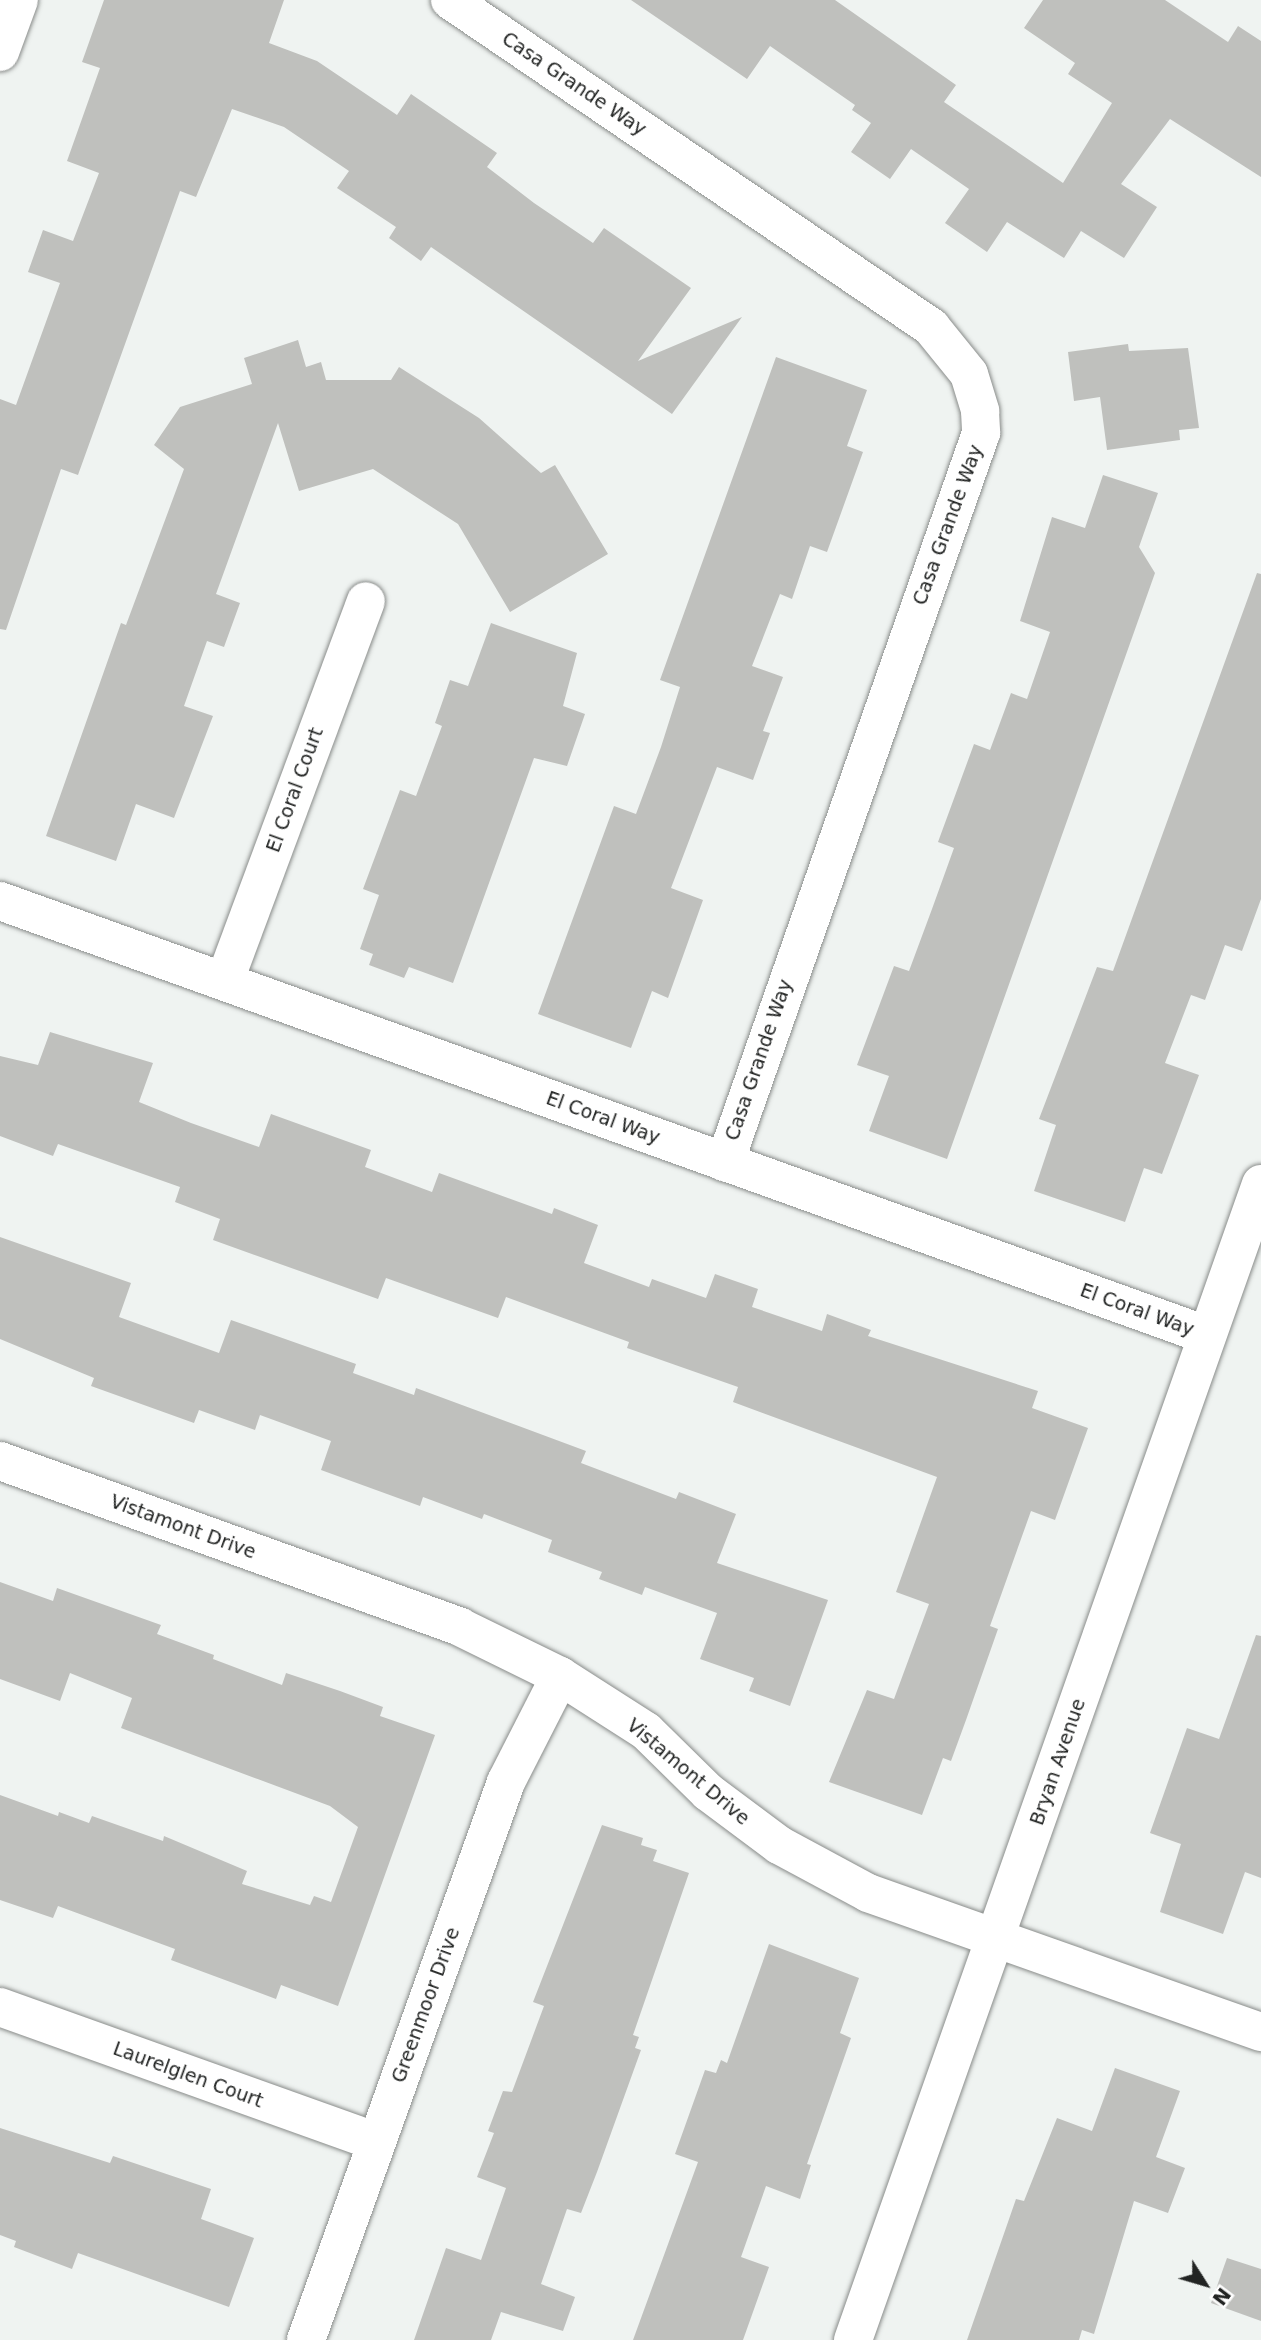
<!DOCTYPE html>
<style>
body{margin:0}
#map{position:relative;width:1261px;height:2340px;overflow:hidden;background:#eff3f1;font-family:"DejaVu Sans",sans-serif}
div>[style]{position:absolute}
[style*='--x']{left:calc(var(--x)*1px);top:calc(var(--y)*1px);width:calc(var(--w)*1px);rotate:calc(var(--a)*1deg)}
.building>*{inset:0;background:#bfc0bd}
.roads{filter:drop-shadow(0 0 2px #898c8a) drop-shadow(0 0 2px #898c8a)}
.minor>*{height:38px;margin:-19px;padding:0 19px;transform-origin:19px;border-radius:19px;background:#fff}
span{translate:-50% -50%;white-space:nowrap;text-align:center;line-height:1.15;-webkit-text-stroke:5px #fff;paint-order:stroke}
.street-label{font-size:19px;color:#222423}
.north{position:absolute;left:1170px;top:2249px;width:70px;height:70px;-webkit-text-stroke:5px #fff;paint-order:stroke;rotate:127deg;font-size:19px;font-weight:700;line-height:28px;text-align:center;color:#222423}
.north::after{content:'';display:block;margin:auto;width:24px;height:32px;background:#222423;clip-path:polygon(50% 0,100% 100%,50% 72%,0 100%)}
</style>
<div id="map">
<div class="building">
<i style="clip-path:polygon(104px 0,284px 0,269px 43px,317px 61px,397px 115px,411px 94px,497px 153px,487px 167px,534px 203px,593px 243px,604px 228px,691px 288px,638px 361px,742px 317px,672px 414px,431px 247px,421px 261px,389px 238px,396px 227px,337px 188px,349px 171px,284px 127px,232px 109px,196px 197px,180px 191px,78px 475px,61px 469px,6px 630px,0 629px,0 399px,16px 405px,60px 283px,28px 272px,43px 230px,73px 241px,99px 173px,67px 161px,100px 68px,82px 62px)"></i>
<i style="clip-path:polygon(631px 0,835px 0,956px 85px,944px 102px,1063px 183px,1112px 103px,1068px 74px,1075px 63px,1024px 28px,1043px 0,1165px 0,1228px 42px,1238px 26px,1261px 41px,1261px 177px,1170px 119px,1121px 184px,1157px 207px,1124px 258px,1081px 231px,1064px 258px,1007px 222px,987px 252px,945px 223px,969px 189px,911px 149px,890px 179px,851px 152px,871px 123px,852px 110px,855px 105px,770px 46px,747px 79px)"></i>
<i style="clip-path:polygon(298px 340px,306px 367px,321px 362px,326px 380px,391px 380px,399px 367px,479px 418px,541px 473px,555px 465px,608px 554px,510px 612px,458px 524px,373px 469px,299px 491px,278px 423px,216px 594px,240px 603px,224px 647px,207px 641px,184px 706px,213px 716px,174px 818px,136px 804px,116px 861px,46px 836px,121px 623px,126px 625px,184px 469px,154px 445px,180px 407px,252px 384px,244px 358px)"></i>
<i style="clip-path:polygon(1128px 344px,1129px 351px,1188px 348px,1199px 428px,1179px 430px,1180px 440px,1107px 450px,1100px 397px,1074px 401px,1068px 352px)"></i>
<i style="clip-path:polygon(776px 357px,867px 390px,847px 446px,863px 452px,827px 552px,810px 546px,792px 599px,780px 594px,752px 666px,783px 677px,763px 731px,770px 733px,753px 780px,717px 767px,671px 888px,703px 900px,668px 998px,652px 991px,631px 1048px,538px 1014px,614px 806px,636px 814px,661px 747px,680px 687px,660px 680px)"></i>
<i style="clip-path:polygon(1103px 475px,1158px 493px,1139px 547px,1155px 573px,947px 1159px,869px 1131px,889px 1076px,857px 1065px,894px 966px,909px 971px,932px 909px,954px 848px,938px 842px,974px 744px,990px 750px,1011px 693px,1027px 699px,1050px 632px,1020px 621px,1052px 517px,1085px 528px)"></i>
<i style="clip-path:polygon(1257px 573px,1261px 574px,1261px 899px,1242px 951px,1225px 945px,1205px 1000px,1191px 995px,1165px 1063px,1199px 1075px,1162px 1174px,1144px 1168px,1125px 1222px,1034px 1191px,1056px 1125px,1039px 1119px,1097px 967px,1113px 971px)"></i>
<i style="clip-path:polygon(491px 623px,577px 653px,563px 706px,585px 714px,567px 766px,534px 758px,453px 983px,409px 967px,404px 978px,369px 965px,373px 954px,360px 949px,379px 895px,363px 889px,400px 790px,416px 796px,442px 726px,435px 723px,450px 680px,468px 686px)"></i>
<i style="clip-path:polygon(50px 1032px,153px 1063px,139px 1102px,191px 1123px,259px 1147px,271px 1114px,371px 1150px,365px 1167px,432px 1192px,439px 1173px,552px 1214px,554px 1208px,598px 1225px,584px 1263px,649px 1287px,652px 1279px,706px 1298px,715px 1274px,758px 1289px,752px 1307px,822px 1331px,827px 1314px,871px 1330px,868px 1336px,1038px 1391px,1032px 1408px,1088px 1428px,1055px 1520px,1031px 1511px,990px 1626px,998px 1629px,966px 1720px,951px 1761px,943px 1758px,922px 1815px,829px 1782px,867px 1690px,894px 1699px,929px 1604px,896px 1592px,937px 1477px,733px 1402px,738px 1387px,627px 1348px,629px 1342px,506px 1297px,498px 1318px,386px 1278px,378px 1299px,213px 1240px,220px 1219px,175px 1202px,180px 1187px,58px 1144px,53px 1156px,0 1136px,0 1056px,38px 1065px)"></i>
<i style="clip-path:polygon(0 1237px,131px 1283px,119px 1317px,219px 1353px,231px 1320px,356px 1364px,353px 1373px,414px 1395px,416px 1388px,586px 1451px,581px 1463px,676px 1499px,679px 1492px,736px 1514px,717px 1563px,828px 1600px,790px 1706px,749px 1691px,754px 1678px,700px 1659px,717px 1613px,645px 1587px,642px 1595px,599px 1579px,602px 1572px,548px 1552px,552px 1540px,484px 1514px,482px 1519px,423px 1497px,420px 1506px,321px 1470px,331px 1441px,260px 1415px,255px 1430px,199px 1410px,194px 1423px,91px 1386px,94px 1378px,0 1339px)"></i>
<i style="clip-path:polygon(0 1582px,53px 1601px,57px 1588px,161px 1625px,157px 1634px,214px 1655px,213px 1659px,282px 1685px,286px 1673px,340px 1691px,383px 1707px,380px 1716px,435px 1735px,338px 2006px,281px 1985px,276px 1999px,171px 1960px,175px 1949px,58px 1906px,53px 1918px,0 1900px,0 1795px,58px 1816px,59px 1812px,89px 1823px,92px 1816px,163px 1841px,164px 1836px,247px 1871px,242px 1884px,310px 1905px,314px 1896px,331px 1902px,358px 1827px,330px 1806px,121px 1728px,132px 1698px,70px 1673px,60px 1701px,0 1679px)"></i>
<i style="clip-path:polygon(1256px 1635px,1261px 1636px,1261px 1878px,1245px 1872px,1223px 1934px,1160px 1912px,1181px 1844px,1150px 1833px,1187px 1728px,1219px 1739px)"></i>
<i style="clip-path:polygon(602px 1825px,643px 1838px,641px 1845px,657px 1850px,653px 1861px,689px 1873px,633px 2035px,639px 2037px,635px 2048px,641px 2050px,597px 2172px,581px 2213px,567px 2209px,541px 2284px,575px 2297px,563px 2331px,501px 2312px,491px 2340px,414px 2340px,446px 2248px,481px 2260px,506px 2188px,477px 2177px,494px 2133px,488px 2131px,503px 2091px,512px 2092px,544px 2006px,533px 2002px)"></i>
<i style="clip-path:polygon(769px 1944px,859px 1978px,840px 2033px,851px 2038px,807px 2164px,811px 2165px,800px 2199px,766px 2186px,741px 2257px,769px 2267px,743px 2340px,633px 2340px,698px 2162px,675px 2154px,705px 2070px,716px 2073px,721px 2060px,727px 2063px)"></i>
<i style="clip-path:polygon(1115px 2068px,1180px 2091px,1156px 2157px,1185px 2168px,1168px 2213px,1134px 2201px,1094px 2334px,1082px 2330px,1079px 2340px,967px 2340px,1016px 2199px,1024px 2201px,1057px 2118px,1092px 2131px)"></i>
<i style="clip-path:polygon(0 2128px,110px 2163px,113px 2156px,211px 2189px,201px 2219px,254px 2238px,229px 2307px,78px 2253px,72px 2269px,14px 2247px,16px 2241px,0 2235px)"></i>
<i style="clip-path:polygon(1227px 2258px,1261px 2269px,1261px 2321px,1211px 2303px)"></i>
</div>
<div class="roads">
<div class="minor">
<i style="--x:450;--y:0;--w:582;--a:34.21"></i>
<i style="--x:931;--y:327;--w:60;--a:51"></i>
<i style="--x:969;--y:374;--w:39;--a:73"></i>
<i style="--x:980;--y:411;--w:22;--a:87"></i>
<i style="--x:981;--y:433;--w:773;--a:109.35"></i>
<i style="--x:0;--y:52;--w:55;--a:-69.9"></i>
<i style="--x:0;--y:901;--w:1282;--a:19.79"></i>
<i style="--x:225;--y:980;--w:404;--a:-69.6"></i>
<i style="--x:0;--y:1461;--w:489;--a:19.8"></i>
<i style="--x:460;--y:1627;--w:111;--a:26.1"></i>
<i style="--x:560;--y:1676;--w:102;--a:32.6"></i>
<i style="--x:646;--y:1731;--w:87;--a:44.5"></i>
<i style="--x:708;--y:1792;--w:89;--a:36.7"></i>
<i style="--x:779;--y:1845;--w:101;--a:28.3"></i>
<i style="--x:868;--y:1893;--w:417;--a:19.5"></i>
<i style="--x:0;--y:2007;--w:400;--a:19.7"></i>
<i style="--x:306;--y:2340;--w:593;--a:-70.28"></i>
<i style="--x:506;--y:1782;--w:119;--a:-63"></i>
<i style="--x:853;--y:2340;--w:1226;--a:-70.56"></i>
</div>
</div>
<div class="street-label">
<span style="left:574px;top:84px;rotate:34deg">Casa Grande Way</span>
<span style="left:948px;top:525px;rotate:-70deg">Casa Grande Way</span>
<span style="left:295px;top:790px;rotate:-70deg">El Coral Court</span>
<span style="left:759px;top:1060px;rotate:-71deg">Casa Grande Way</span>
<span style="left:603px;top:1118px;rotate:20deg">El Coral Way</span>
<span style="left:1137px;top:1310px;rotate:20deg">El Coral Way</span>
<span style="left:183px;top:1527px;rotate:20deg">Vistamont Drive</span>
<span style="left:1058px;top:1762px;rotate:-71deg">Bryan Avenue</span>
<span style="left:688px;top:1772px;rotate:40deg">Vistamont Drive</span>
<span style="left:426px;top:2005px;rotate:-70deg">Greenmoor Drive</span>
<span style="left:188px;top:2075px;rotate:20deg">Laurelglen Court</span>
</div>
<div class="north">N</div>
</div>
